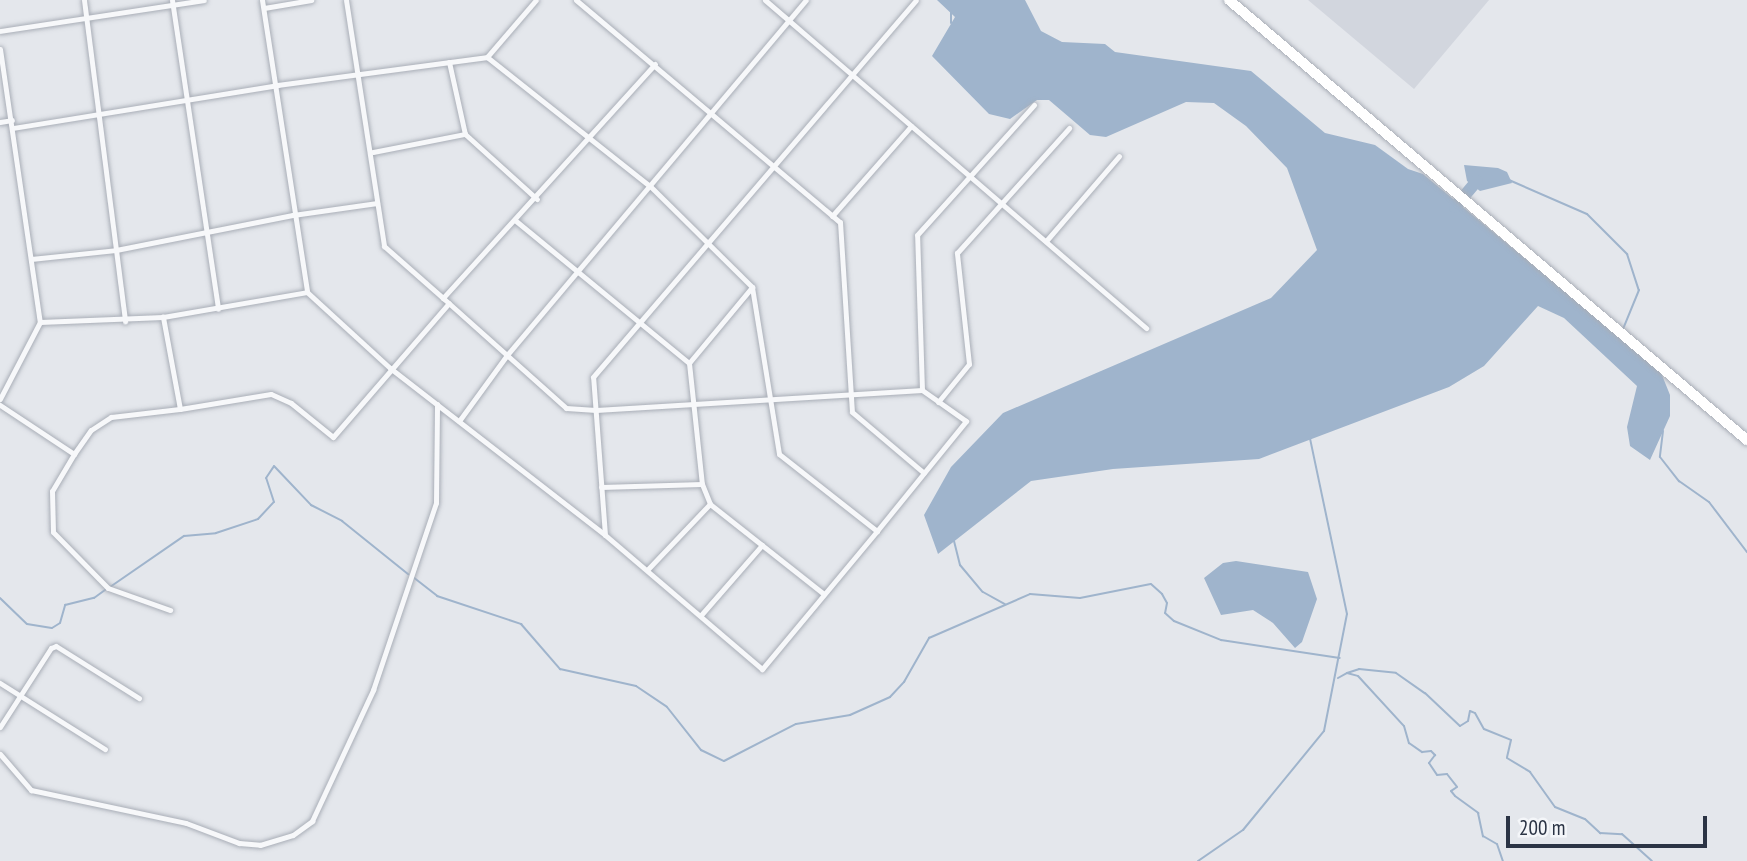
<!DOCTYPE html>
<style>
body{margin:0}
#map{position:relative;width:1747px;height:861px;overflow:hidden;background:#e4e7ec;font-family:"PT Sans Narrow",sans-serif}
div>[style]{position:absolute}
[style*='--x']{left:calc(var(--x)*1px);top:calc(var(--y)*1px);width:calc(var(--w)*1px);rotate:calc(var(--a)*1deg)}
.built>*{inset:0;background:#d2d6de}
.water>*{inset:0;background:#9fb4cc}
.stream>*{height:2px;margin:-1px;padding:0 1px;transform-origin:1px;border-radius:1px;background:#9fb4cc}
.river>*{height:12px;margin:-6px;padding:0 6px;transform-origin:6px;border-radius:6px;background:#9fb4cc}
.roads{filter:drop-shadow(0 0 2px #a9aeb7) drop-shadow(0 0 2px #a9aeb7)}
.street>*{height:5px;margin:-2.5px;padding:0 2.5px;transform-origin:2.5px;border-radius:2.5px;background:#f7f8fa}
.highway>*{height:10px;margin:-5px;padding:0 5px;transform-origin:5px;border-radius:5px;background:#fff}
span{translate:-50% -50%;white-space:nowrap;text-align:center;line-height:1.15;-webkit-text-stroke:7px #f4f6f9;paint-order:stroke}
.scale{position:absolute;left:1506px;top:816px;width:201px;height:32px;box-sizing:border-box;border:4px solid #2b3445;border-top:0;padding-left:9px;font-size:21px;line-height:24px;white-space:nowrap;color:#2b3445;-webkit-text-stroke:5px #f4f6f9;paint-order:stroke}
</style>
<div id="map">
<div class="built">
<i style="clip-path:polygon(1308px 0,1489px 0,1414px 89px)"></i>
</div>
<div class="water">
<i style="clip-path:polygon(937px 0,1025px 0,1041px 31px,1062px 42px,1105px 44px,1115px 52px,1251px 71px,1325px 133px,1375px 145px,1408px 169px,1423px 174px,1660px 370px,1670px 395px,1670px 416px,1650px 460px,1630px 446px,1627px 427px,1637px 386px,1564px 318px,1538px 306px,1484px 366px,1449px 387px,1259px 459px,1113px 469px,1031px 481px,938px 554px,924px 515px,951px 467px,1003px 413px,1271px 298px,1317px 250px,1287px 168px,1246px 126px,1214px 103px,1186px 102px,1106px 137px,1090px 135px,1049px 100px,1037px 100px,1010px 119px,989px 114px,932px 56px,955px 17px)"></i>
<i style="clip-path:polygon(1464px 165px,1498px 168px,1507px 172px,1512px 183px,1480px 191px,1467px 181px)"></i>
<i style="clip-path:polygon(1236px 561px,1308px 572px,1317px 599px,1302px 642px,1295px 648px,1273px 623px,1253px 610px,1221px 615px,1204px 578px,1223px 563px)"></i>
</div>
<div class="stream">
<i style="--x:951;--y:23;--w:11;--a:-90"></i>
<i style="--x:1509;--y:180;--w:85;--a:23.6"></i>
<i style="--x:1587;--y:214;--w:57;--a:45"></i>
<i style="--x:1627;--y:254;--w:38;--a:72"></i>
<i style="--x:1639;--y:290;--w:42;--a:112.3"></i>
<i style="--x:1663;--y:431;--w:26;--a:97"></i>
<i style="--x:1660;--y:457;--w:31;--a:52"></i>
<i style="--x:1679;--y:481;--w:37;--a:35"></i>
<i style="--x:1709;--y:502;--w:63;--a:52.8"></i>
<i style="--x:954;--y:541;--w:25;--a:76"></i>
<i style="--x:960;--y:565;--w:35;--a:50"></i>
<i style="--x:983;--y:592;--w:25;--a:29"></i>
<i style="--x:413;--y:577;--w:31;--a:38"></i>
<i style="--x:437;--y:596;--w:89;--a:18.4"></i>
<i style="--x:521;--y:624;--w:60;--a:49.1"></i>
<i style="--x:560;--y:669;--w:78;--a:12.6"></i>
<i style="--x:636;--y:686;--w:37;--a:34"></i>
<i style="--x:667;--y:707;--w:55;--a:51.7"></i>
<i style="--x:701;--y:750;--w:25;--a:26"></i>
<i style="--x:724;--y:761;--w:81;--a:-27.2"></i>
<i style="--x:796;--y:724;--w:55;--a:-9.5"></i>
<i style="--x:850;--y:715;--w:44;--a:-24.2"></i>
<i style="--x:890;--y:697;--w:21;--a:-47"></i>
<i style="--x:904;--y:682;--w:51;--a:-60.4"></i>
<i style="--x:929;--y:638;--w:110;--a:-23.5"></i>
<i style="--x:1030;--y:594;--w:50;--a:4.6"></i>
<i style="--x:1080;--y:598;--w:72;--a:-11.2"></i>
<i style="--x:1151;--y:584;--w:15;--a:42"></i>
<i style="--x:1162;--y:594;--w:10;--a:61"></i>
<i style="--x:1167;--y:603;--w:10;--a:101"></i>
<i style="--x:1165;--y:613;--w:12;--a:42"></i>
<i style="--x:1174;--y:621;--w:51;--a:22"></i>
<i style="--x:1221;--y:640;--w:120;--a:8.6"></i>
<i style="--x:110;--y:587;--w:90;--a:-34.6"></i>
<i style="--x:184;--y:536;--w:32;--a:-5"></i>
<i style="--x:216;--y:533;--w:44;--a:-18.4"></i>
<i style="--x:258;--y:519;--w:23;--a:-47"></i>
<i style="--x:274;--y:502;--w:25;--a:-108"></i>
<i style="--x:266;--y:478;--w:14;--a:-56"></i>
<i style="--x:274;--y:466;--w:54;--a:46.5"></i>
<i style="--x:311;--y:505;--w:35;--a:27"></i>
<i style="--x:342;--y:521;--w:85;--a:38.8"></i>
<i style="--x:0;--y:598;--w:37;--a:44"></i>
<i style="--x:27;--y:624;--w:25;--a:9"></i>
<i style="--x:52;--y:628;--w:9;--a:-32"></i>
<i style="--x:60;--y:623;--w:19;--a:-74"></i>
<i style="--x:65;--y:605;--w:30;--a:-14"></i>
<i style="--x:94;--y:598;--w:14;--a:-36"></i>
<i style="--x:1347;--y:673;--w:13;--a:-18"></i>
<i style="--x:1359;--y:669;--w:37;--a:6"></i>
<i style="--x:1396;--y:673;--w:35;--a:35"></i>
<i style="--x:1425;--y:693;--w:48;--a:43.3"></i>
<i style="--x:1460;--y:726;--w:9;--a:-32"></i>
<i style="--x:1468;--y:721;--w:10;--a:-79"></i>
<i style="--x:1470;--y:711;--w:5;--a:22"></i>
<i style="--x:1475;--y:713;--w:18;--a:61"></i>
<i style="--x:1484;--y:729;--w:29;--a:22"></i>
<i style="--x:1511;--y:740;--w:18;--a:103"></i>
<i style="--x:1507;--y:758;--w:27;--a:31"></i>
<i style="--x:1530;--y:772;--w:43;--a:54.5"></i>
<i style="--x:1555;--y:807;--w:32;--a:22"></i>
<i style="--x:1585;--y:819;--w:21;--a:43"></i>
<i style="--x:1600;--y:833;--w:22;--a:3"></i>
<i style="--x:1622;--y:834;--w:40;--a:42"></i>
<i style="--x:1338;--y:678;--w:10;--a:-29"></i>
<i style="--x:1347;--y:673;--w:11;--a:15"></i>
<i style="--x:1358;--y:676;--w:68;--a:47.4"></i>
<i style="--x:1404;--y:726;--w:18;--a:74"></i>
<i style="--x:1409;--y:743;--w:16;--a:35"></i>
<i style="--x:1422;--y:752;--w:9;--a:-6"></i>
<i style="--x:1431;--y:751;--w:6;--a:45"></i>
<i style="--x:1435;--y:755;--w:10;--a:127"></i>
<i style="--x:1429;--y:763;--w:14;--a:56"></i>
<i style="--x:1437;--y:775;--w:10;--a:-6"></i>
<i style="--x:1447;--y:774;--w:16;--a:52"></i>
<i style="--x:1457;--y:787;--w:7;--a:146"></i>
<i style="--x:1451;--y:791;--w:6;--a:51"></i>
<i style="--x:1455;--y:796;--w:29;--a:36"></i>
<i style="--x:1478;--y:813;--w:24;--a:78"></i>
<i style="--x:1483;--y:836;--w:16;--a:30"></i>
<i style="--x:1497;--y:844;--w:18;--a:71"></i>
<i style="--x:1198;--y:861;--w:55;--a:-34.6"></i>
<i style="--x:1243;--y:830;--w:128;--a:-50.7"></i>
<i style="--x:1324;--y:731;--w:119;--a:-78.9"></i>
<i style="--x:1347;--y:614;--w:179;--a:-101.9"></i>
</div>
<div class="river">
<i style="--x:1455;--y:207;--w:34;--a:-50"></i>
</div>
<div class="roads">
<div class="street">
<i style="--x:84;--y:0;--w:324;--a:82.7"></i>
<i style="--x:172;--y:0;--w:312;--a:81.5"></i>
<i style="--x:262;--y:0;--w:295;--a:81.2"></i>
<i style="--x:307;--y:292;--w:113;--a:42.5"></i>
<i style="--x:390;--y:368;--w:272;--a:37.8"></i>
<i style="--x:605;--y:535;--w:158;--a:-94.3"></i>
<i style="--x:593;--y:377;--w:496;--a:-49.4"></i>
<i style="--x:346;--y:0;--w:249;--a:81.2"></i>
<i style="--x:384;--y:246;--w:79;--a:41.4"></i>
<i style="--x:576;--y:0;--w:345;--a:40.1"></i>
<i style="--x:840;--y:222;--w:190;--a:86.4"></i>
<i style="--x:852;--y:412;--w:94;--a:40.3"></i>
<i style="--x:765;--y:0;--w:503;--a:40.72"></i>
<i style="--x:264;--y:8;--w:48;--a:-9.7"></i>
<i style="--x:0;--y:31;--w:206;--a:-8.6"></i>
<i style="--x:0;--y:49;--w:276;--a:81.7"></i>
<i style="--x:40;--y:322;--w:87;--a:117.5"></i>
<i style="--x:487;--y:57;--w:208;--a:38.4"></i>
<i style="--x:650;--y:186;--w:144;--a:44.7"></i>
<i style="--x:752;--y:287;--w:169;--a:80.8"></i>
<i style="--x:779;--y:454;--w:125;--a:38.2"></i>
<i style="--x:877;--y:531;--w:180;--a:129.8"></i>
<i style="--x:762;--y:669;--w:206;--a:-139.5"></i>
<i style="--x:449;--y:62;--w:74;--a:77.5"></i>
<i style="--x:655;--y:64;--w:316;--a:132.2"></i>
<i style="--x:443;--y:298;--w:165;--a:41.8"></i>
<i style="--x:566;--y:408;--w:30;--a:4"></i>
<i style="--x:596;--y:410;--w:327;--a:-3.5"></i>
<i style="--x:922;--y:390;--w:54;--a:35.2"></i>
<i style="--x:966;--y:421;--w:141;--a:129"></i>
<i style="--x:0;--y:122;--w:12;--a:-9"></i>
<i style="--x:13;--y:128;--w:268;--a:-9.2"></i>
<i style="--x:278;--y:85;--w:211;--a:-7.6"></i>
<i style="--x:487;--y:57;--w:75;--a:-49.3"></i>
<i style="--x:373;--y:152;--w:94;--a:-11.1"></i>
<i style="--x:465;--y:134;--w:97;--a:42.1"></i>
<i style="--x:832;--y:216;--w:120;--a:-48.7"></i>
<i style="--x:516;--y:221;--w:224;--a:39.4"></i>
<i style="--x:689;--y:363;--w:122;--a:83.9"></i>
<i style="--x:702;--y:484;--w:22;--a:68"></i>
<i style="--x:710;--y:504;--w:145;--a:38.3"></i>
<i style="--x:1046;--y:241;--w:112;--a:-49.3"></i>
<i style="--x:31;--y:259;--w:85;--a:-6"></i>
<i style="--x:116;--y:250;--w:180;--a:-11.2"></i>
<i style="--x:293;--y:215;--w:85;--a:-8.1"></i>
<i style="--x:40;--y:322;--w:123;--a:-2.3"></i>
<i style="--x:163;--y:317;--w:146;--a:-9.8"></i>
<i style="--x:689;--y:363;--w:99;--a:-50.3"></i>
<i style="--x:922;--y:390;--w:155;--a:-91.8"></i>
<i style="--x:917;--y:235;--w:175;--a:-48"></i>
<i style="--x:938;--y:402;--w:49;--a:-50.8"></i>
<i style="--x:969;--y:364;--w:112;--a:-96.2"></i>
<i style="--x:957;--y:253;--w:168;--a:-48.1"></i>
<i style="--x:0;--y:405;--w:89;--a:33.5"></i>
<i style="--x:74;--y:454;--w:29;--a:-55"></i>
<i style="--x:91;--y:430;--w:24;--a:-33"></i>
<i style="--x:111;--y:417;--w:69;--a:-6.6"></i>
<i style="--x:180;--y:409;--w:94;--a:-100.5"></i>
<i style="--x:180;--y:409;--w:92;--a:-9.4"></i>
<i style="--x:271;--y:394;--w:22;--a:24"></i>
<i style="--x:291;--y:403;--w:54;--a:39"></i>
<i style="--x:333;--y:437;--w:177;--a:-49.1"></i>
<i style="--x:459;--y:421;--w:82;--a:-54"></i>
<i style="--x:507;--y:355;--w:464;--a:-49.9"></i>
<i style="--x:74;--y:454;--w:43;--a:120.7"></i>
<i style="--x:52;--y:491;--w:41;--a:88.6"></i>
<i style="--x:53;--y:532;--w:78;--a:45.5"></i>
<i style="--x:108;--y:588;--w:66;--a:19.5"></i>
<i style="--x:601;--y:487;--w:101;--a:-1.7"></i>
<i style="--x:648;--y:569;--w:90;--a:-46.4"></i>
<i style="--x:701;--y:615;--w:93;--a:-48.9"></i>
<i style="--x:0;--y:683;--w:124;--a:32.2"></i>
<i style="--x:0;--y:727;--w:94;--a:-57.2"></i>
<i style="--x:51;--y:648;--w:5;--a:-22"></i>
<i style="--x:56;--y:646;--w:98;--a:32.1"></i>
<i style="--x:0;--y:754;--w:48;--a:49.3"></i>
<i style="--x:31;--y:790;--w:158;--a:12"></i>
<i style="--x:186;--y:823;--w:57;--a:20.7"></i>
<i style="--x:239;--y:843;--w:21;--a:5"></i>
<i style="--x:260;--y:845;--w:34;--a:-17"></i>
<i style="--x:293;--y:835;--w:24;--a:-36"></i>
<i style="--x:312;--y:821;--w:145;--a:-65"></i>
<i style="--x:373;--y:690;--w:197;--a:-71.4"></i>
<i style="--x:436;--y:503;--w:99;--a:-89.4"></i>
</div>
<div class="highway">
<i style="--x:1229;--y:0;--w:680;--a:40.35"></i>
</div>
</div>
<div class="scale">200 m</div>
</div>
